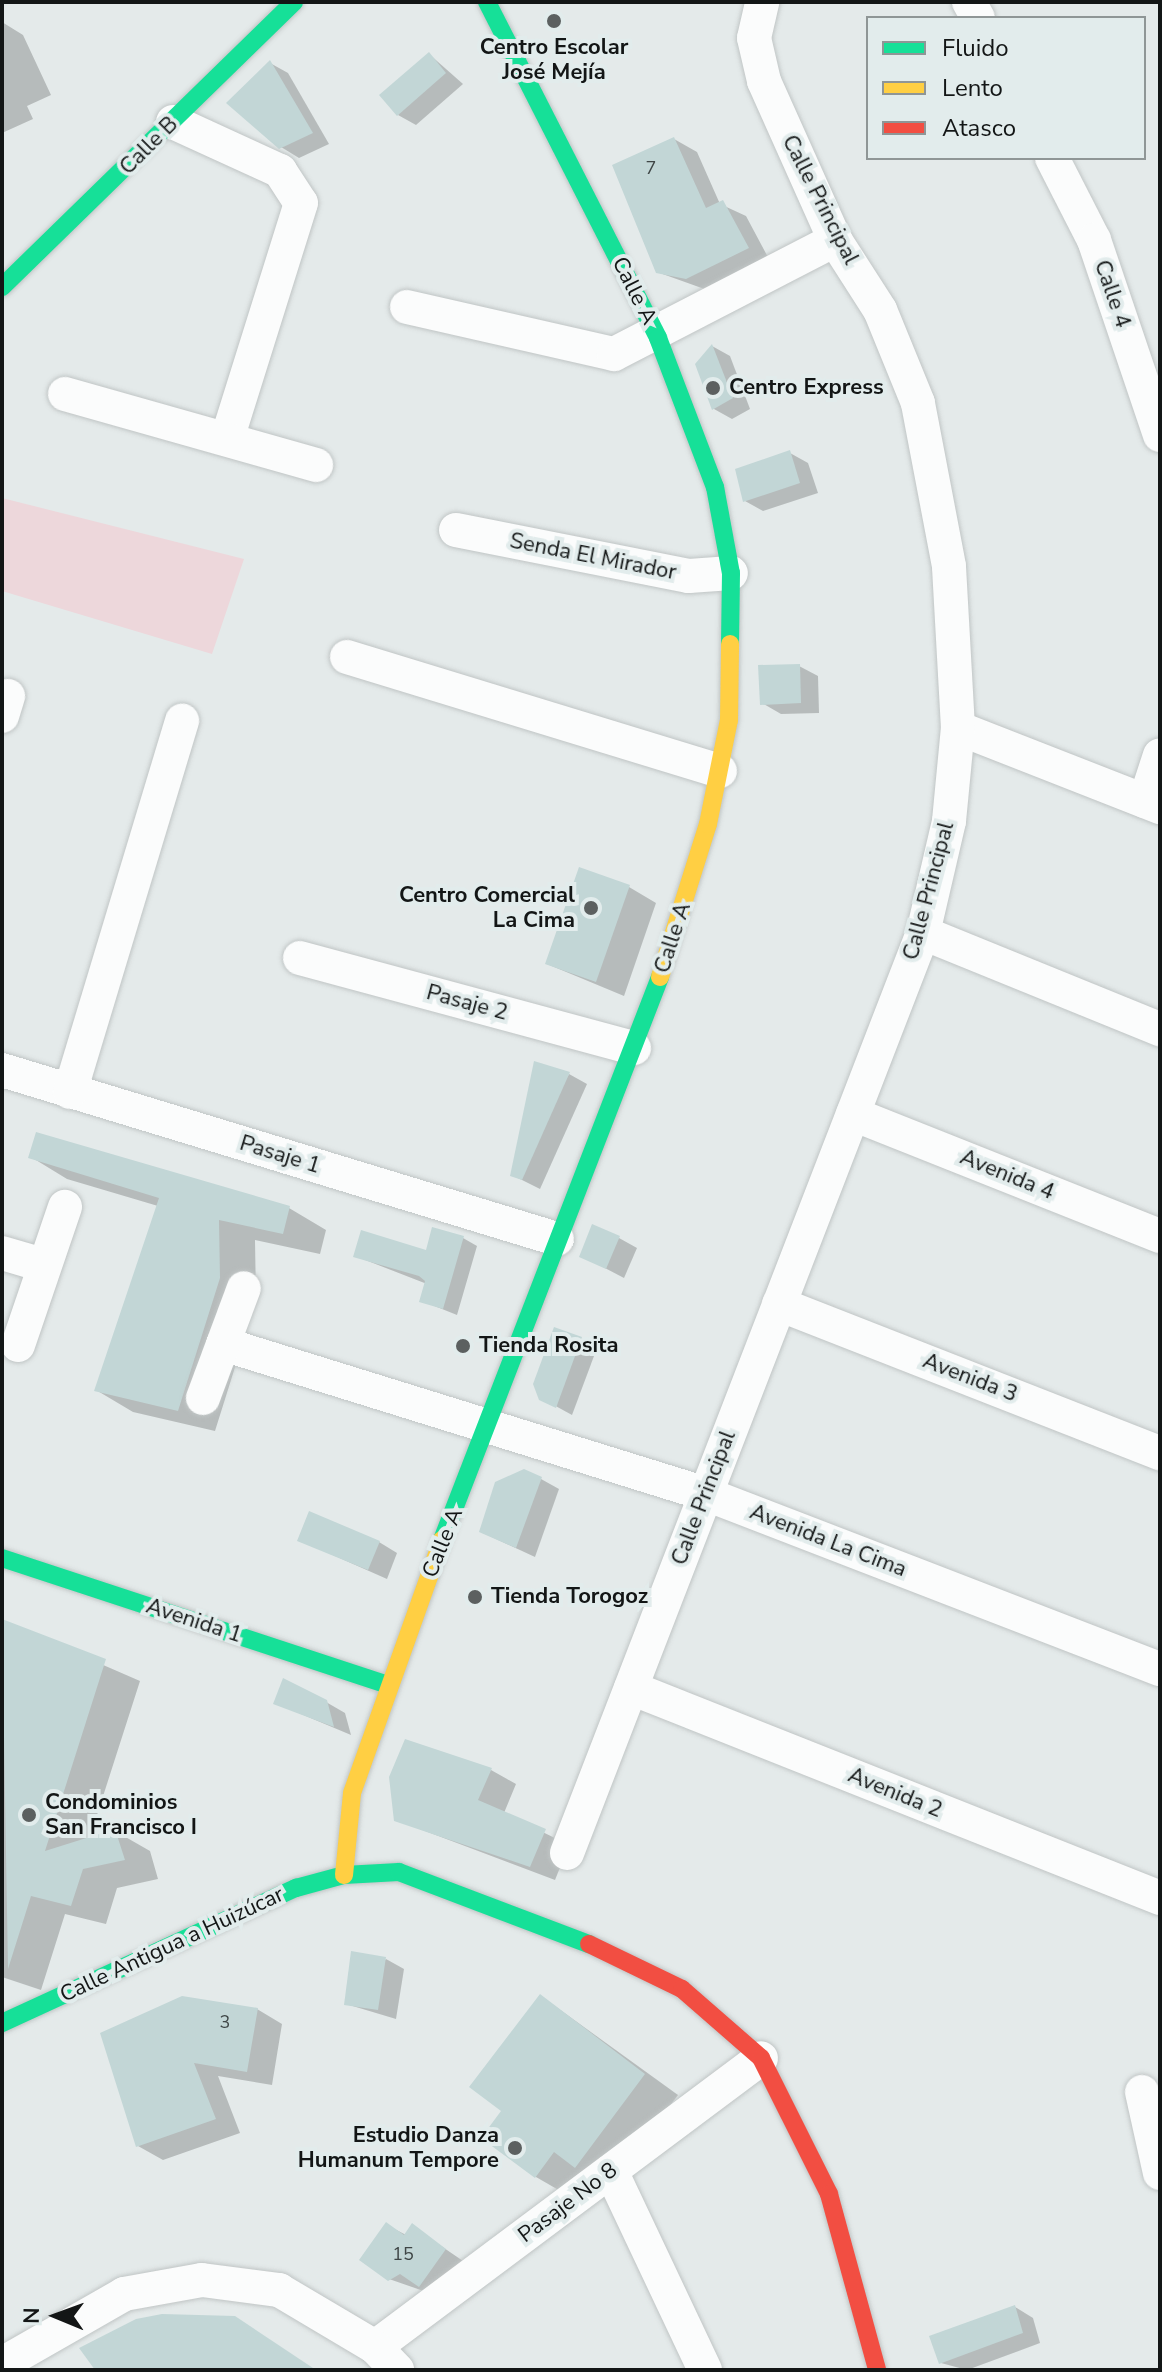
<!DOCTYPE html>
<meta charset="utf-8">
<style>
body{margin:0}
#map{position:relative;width:1162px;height:2372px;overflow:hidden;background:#e4eaea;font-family:"Nunito Sans",sans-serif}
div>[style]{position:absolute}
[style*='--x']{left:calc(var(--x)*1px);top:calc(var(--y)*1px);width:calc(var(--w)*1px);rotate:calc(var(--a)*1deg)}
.green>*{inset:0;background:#edd7db}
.shadow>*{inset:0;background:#0003}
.building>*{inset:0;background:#c2d6d6}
.roads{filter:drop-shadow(0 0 2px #c0c5c5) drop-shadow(0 0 2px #c0c5c5)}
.street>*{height:34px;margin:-17px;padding:0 17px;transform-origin:17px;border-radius:17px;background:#fbfcfc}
.fast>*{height:18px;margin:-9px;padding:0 9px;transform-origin:9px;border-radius:9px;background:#16e098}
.slow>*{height:18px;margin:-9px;padding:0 9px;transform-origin:9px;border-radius:9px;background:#ffcf43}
.jam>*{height:18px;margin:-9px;padding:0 9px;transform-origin:9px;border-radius:9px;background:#f24e42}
.dots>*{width:22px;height:22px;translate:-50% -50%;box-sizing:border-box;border:4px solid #e2ecec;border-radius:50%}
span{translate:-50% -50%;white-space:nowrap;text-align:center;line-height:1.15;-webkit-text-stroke:8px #e2ecec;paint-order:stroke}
.number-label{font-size:18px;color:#3f4646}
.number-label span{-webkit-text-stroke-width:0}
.poi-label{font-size:22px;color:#131616;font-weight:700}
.left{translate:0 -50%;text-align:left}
.right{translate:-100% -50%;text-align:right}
.street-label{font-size:22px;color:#131616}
.frame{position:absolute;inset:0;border:4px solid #131616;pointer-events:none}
.legend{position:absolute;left:866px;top:16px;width:280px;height:144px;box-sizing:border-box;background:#e2ecec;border:2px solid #8f9696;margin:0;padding:10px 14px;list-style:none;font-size:24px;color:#131616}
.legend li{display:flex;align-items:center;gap:16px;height:40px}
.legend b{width:40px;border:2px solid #8f9696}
.north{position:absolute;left:16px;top:2276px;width:80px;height:80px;-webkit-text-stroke:6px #e2ecec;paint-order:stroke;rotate:271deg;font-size:22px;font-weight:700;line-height:32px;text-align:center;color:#131616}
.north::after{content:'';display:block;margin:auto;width:28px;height:36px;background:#131616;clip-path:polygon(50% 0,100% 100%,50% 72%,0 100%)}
</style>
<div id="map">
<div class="green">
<i style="clip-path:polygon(2px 498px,244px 559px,212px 654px,2px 591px)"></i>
</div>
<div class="shadow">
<i style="clip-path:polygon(2px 22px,23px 35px,51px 95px,27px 106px,33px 119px,2px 133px)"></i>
<i style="clip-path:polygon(429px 54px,463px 84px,416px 125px,398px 115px)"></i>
<i style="clip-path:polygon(270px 63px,288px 73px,329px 144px,299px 158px,281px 147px)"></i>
<i style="clip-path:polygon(674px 139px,697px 152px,720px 204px,746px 216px,770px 261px,710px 291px,657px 272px)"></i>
<i style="clip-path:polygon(712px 346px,730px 356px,750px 409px,732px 419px,714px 409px,697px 364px)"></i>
<i style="clip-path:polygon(790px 453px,808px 463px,818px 493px,763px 511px,745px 501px)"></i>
<i style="clip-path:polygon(799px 666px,818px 676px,819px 713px,781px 714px,762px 703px)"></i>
<i style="clip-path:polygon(629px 887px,656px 903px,624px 996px,547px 964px)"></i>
<i style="clip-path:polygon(569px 1074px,587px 1084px,540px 1189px,512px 1175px)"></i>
<i style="clip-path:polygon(31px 1157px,289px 1208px,326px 1230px,320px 1254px,255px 1240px,256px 1300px,215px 1431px,133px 1412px,96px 1390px,158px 1206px,67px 1179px)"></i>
<i style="clip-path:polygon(463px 1238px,477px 1246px,457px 1315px,422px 1301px,427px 1284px,355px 1256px,427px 1252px)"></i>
<i style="clip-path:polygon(619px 1238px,637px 1248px,624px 1278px,582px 1256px)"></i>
<i style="clip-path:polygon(581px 1339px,597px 1348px,572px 1415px,541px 1398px)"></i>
<i style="clip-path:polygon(541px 1479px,559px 1489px,535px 1557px,481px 1532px)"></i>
<i style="clip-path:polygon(299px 1540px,379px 1542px,397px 1553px,387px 1579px)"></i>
<i style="clip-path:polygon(2px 1621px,140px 1681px,89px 1840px,115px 1831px,150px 1851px,158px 1879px,117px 1888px,106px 1924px,65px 1914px,41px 1990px,2px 1977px)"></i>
<i style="clip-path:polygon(326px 1702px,345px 1713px,351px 1735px,275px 1703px)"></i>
<i style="clip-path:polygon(491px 1770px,516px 1784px,504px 1813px,569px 1845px,555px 1880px,396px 1820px)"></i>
<i style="clip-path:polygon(386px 1959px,404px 1969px,396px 2019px,346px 2004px)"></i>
<i style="clip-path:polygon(541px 1996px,678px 2095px,610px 2185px,569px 2196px,536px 2177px,503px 2110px)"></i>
<i style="clip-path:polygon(257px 2009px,282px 2024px,272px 2085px,218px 2076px,240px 2133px,163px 2160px,138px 2146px,102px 2034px)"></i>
<i style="clip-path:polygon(387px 2225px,406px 2235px,412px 2226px,463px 2261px,438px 2296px,389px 2279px)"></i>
<i style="clip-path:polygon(1015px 2307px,1033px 2318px,1040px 2343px,967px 2370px,941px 2363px)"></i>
</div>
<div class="building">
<i style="clip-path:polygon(429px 52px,446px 73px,397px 116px,379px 95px)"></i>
<i style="clip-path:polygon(270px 60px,313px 133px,279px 149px,226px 103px)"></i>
<i style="clip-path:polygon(674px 137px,706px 208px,723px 200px,749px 248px,686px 279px,656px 273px,612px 165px)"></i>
<i style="clip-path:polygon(712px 344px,733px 398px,712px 410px,695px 364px)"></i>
<i style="clip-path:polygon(790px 450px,800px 483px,743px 502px,735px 469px)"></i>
<i style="clip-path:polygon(800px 664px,801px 703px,760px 705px,758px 665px)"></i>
<i style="clip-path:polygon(579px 867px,630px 885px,596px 982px,545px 964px)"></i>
<i style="clip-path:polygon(534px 1061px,570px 1072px,522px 1180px,510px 1176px)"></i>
<i style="clip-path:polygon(36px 1132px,290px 1206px,283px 1234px,219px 1220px,220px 1278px,178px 1411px,94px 1391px,159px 1198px,28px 1158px)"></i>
<i style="clip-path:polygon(592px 1224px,620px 1236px,606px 1269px,579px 1257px)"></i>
<i style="clip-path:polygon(432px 1227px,464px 1236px,443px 1309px,419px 1302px,425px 1281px,419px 1276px,353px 1257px,361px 1230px,426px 1250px)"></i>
<i style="clip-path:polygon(554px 1327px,582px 1337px,556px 1408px,539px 1400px,533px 1384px)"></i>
<i style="clip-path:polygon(524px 1469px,542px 1477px,516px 1548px,479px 1532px,495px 1482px)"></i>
<i style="clip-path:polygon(309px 1511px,380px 1541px,368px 1570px,297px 1541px)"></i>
<i style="clip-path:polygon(2px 1619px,106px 1659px,45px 1851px,115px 1829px,125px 1860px,83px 1869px,71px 1906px,31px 1896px,8px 1969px)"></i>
<i style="clip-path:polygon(283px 1678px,327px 1700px,334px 1727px,273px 1704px)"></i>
<i style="clip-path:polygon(405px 1739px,492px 1768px,478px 1800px,546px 1829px,530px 1867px,394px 1821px,389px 1777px)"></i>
<i style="clip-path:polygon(351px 1951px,386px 1957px,378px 2010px,344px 2005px)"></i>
<i style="clip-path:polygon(540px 1994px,645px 2074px,575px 2168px,554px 2152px,535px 2178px,481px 2138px,501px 2111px,469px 2087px)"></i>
<i style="clip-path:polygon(182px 1996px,258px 2008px,247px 2072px,194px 2063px,216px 2119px,136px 2147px,100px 2033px)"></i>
<i style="clip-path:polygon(386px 2222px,404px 2235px,412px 2223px,446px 2249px,419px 2287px,400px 2274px,388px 2281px,359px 2260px)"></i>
<i style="clip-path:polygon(1015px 2305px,1023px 2333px,939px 2364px,929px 2336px)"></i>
<i style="clip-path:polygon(162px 2314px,235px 2316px,316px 2370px,95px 2370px,79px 2348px,136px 2319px)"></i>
</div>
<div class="roads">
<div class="street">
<i style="--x:969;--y:2;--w:18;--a:61"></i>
<i style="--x:173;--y:122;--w:118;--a:24.6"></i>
<i style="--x:280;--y:171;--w:38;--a:57"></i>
<i style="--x:301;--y:203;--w:247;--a:107.4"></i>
<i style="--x:1052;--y:158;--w:92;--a:62.9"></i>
<i style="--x:1094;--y:240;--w:206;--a:71.3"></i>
<i style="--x:407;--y:307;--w:212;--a:12.8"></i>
<i style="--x:614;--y:354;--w:249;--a:-27.3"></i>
<i style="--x:65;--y:394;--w:261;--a:15.8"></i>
<i style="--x:456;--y:530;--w:237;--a:11.2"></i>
<i style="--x:689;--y:576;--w:42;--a:-4.1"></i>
<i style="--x:347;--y:657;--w:390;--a:17"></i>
<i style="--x:2;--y:716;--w:21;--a:-73"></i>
<i style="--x:958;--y:728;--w:217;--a:21.4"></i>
<i style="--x:1145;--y:801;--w:48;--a:-71.9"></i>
<i style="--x:923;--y:933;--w:256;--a:22.1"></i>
<i style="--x:300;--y:958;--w:346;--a:15.1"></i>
<i style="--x:2;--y:1070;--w:580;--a:16.94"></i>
<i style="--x:70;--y:1092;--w:388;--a:-73.2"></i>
<i style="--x:853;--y:1114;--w:330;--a:21.7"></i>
<i style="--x:2;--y:1253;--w:43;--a:16.3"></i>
<i style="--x:779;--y:1304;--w:409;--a:21.4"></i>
<i style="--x:223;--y:1344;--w:506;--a:17.25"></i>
<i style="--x:706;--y:1494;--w:487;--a:21.1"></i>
<i style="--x:18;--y:1345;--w:146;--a:-71.2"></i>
<i style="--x:203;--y:1398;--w:117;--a:-69.6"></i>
<i style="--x:631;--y:1688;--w:569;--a:21.65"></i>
<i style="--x:567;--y:1853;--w:986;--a:-68.85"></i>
<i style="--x:923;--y:933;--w:115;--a:-76.9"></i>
<i style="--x:949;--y:821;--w:93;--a:-84.5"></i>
<i style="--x:958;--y:728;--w:162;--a:-93.2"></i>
<i style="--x:949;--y:566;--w:166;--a:-100.8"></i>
<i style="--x:918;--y:403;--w:100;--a:-112.2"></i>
<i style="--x:880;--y:310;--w:83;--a:-122.7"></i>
<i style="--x:835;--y:240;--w:174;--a:-114.1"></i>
<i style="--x:764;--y:81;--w:44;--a:-103.1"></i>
<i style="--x:754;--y:38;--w:37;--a:-77"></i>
<i style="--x:1142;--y:2092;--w:83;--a:77.5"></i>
<i style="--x:611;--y:2171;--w:220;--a:64.7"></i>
<i style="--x:375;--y:2347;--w:482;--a:-36.8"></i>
<i style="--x:2;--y:2364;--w:141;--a:-29.8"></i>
<i style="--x:124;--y:2294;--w:79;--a:-10.2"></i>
<i style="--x:202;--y:2280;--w:78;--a:7.4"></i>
<i style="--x:279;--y:2290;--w:112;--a:30.7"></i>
<i style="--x:375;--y:2347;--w:32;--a:46"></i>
</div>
<div class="fast">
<i style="--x:487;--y:2;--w:377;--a:63"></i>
<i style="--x:658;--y:338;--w:160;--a:69.1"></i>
<i style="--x:715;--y:487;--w:87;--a:79.5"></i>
<i style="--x:731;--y:573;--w:71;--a:90.8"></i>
<i style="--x:2;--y:287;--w:408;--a:-44.3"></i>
<i style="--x:442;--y:1540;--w:604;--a:-68.83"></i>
<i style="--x:2;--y:1558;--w:404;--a:18.2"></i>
<i style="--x:2;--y:2023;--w:324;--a:-24.7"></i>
<i style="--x:296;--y:1888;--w:50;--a:-15.2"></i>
<i style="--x:344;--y:1875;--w:55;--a:-3.1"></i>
<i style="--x:399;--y:1872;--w:203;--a:20.8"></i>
</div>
<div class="slow">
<i style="--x:660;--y:977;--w:160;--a:-72.6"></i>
<i style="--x:708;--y:824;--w:106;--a:-78.6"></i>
<i style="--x:729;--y:720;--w:76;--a:-89.2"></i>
<i style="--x:344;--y:1875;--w:82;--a:-84.4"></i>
<i style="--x:352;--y:1793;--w:269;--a:-70.4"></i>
</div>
<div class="jam">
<i style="--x:589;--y:1944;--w:103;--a:25.8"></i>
<i style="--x:682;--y:1989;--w:105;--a:41.1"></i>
<i style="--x:761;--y:2058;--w:152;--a:63.4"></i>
<i style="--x:829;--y:2194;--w:182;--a:74.7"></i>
</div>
</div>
<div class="dots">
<i style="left:554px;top:21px;background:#5c6060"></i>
<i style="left:713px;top:388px;background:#5c6060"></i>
<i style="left:591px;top:908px;background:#5c6060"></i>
<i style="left:463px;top:1346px;background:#5c6060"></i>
<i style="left:475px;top:1597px;background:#5c6060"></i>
<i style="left:29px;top:1815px;background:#5c6060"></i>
<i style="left:515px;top:2148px;background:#5c6060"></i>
</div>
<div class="number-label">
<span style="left:651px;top:168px">7</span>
<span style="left:225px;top:2022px">3</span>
<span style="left:403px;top:2254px">15</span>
</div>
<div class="poi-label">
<span style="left:554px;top:60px">Centro Escolar<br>José Mejía</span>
<span class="left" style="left:729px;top:388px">Centro Express</span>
<span class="right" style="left:575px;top:908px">Centro Comercial<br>La Cima</span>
<span class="left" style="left:479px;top:1346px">Tienda Rosita</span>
<span class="left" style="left:491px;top:1597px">Tienda Torogoz</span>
<span class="left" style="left:45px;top:1815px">Condominios<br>San Francisco I</span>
<span class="right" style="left:499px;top:2148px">Estudio Danza<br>Humanum Tempore</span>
</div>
<div class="street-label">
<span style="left:149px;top:146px;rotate:-45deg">Calle B</span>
<span style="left:820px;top:200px;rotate:63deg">Calle Principal</span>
<span style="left:634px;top:291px;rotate:63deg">Calle A</span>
<span style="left:1112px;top:294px;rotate:71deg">Calle 4</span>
<span style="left:593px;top:557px;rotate:11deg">Senda El Mirador</span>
<span style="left:929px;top:891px;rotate:-75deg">Calle Principal</span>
<span style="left:673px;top:938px;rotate:-72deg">Calle A</span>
<span style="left:467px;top:1003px;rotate:15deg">Pasaje 2</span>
<span style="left:280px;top:1155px;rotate:17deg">Pasaje 1</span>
<span style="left:1007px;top:1175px;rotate:22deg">Avenida 4</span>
<span style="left:970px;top:1378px;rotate:21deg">Avenida 3</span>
<span style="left:704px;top:1498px;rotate:-69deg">Calle Principal</span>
<span style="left:828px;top:1541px;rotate:21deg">Avenida La Cima</span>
<span style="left:443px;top:1543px;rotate:-68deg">Calle A</span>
<span style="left:194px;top:1621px;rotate:18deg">Avenida 1</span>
<span style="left:895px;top:1793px;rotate:22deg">Avenida 2</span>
<span style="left:172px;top:1945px;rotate:-25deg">Calle Antigua a Huizúcar</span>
<span style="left:568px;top:2203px;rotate:-37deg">Pasaje No 8</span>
</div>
<div class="frame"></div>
<ul class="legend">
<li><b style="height:10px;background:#16e098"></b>Fluido</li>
<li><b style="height:10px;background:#ffcf43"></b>Lento</li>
<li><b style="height:10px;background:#f24e42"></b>Atasco</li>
</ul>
<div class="north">N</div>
</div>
